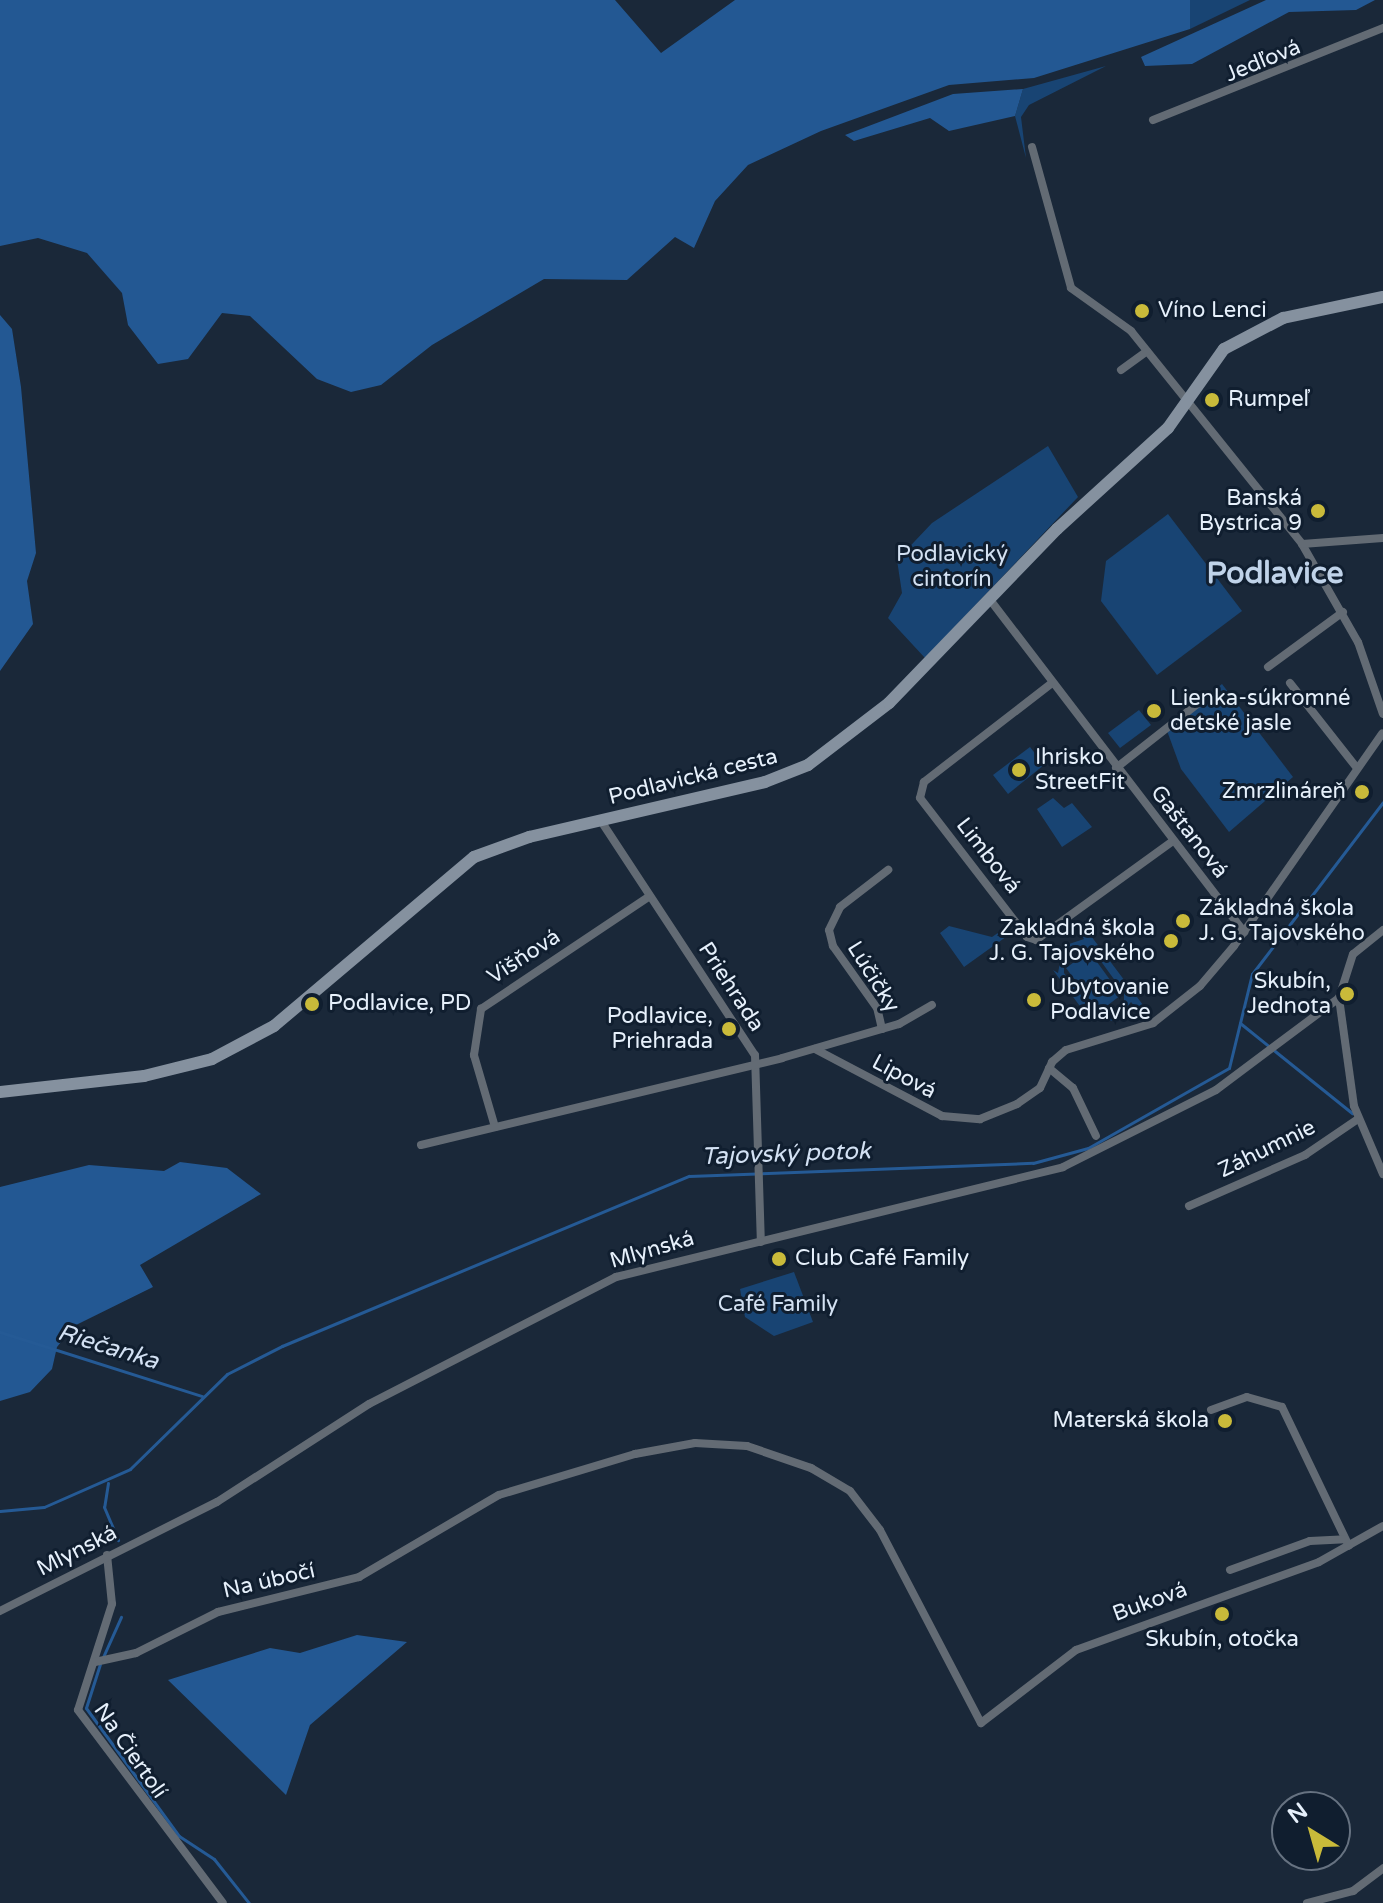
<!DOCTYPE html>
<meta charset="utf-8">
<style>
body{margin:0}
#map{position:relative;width:1383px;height:1903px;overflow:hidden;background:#1a2839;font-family:"Varela Round",sans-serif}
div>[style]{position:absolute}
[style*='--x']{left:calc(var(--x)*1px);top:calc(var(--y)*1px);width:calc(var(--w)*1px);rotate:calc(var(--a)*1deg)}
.green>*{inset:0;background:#184473}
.forest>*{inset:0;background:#235893}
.stream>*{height:3px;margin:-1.5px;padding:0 1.5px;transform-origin:1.5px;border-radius:1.5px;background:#255a95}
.minor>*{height:8px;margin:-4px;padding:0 4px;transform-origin:4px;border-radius:4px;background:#636b74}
.secondary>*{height:12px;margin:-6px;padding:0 6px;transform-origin:6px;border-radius:6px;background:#85919f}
.dots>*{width:22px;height:22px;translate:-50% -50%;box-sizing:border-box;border:4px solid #101e2f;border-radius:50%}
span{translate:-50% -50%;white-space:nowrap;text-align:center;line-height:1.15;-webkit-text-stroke:6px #101e2f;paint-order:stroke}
.street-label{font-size:22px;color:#e6f0fb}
.poi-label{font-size:22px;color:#e6f0fb}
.left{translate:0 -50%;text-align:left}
.right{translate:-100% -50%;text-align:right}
.park-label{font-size:22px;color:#d3e1f2}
.water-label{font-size:24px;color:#d3e1f3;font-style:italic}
.district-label{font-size:30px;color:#c0d3e9;font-weight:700}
.north{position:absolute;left:1271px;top:1791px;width:80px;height:80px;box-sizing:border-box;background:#101e2f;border:2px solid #667281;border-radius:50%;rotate:323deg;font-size:22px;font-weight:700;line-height:32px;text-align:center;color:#e6f0fb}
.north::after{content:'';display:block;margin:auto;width:28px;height:36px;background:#c9ba3a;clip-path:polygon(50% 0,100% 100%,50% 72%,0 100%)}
</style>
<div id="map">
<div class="green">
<i style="clip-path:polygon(1190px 0,1250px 0,1190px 29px)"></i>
<i style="clip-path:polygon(1106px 66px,1029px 105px,1021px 117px,1026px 158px,1015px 116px,1023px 89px)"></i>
<i style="clip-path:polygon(1048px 446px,1078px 497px,925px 658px,888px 618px,902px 593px,897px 560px,932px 523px)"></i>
<i style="clip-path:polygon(1168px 514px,1242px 611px,1157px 675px,1101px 601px,1106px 561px)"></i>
<i style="clip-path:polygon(1222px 684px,1293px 777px,1229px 832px,1181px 769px,1166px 728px)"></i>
<i style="clip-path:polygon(1139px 710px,1151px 725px,1120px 748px,1108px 733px)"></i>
<i style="clip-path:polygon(1030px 747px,1044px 765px,1008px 794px,993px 775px)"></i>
<i style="clip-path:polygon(1053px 798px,1064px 808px,1072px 803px,1092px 827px,1062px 847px,1037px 809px)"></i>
<i style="clip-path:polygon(949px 926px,992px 937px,1005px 928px,1010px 934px,964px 967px,940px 933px)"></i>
<i style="clip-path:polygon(evenodd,1085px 928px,1143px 1005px,1137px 1009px,1131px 1002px,1116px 1022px,1085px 1013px,1053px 970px,1058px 973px,1063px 946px,1084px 939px,1079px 932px,1085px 928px,1077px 945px,1092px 949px,1124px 993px,1124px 1007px,1114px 1017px,1095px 1014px,1064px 973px,1064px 954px,1077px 945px)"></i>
<i style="clip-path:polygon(1089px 951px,1121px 995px,1099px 1012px,1066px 968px)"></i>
<i style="clip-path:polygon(794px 1272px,813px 1322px,774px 1336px,745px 1317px,740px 1289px)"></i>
</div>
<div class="forest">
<i style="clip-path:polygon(0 0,615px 0,661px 53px,735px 0,1190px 0,1190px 29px,1034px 78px,949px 85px,821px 131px,748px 165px,715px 201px,694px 248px,675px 237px,627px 280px,544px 279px,432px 345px,381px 385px,351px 392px,317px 379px,250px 316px,222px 313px,188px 359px,158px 364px,128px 325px,122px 293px,87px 253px,38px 238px,0 246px)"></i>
<i style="clip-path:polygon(1266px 0,1375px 0,1356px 10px,1289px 12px,1192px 64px,1145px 66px,1141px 57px)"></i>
<i style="clip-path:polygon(1023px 89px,1015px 116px,949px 131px,930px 118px,854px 141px,845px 135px,953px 94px)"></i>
<i style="clip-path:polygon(0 315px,12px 329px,21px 387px,36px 553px,27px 581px,33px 624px,0 671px)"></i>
<i style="clip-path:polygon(180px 1162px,227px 1168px,261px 1194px,140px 1265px,153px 1287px,74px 1326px,57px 1347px,52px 1369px,30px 1392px,0 1401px,0 1187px,89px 1165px,164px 1171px)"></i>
<i style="clip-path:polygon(357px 1635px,407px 1642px,310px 1725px,286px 1795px,168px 1680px,270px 1648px,300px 1653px)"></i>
</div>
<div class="stream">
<i style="--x:1240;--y:1023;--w:144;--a:38.8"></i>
<i style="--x:0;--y:1332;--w:212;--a:17.6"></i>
<i style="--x:108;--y:1483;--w:24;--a:99"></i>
<i style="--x:104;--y:1507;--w:36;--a:67"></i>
<i style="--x:0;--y:1511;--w:44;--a:-5.2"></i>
<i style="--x:44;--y:1507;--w:94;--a:-23.8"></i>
<i style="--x:130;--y:1469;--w:136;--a:-44.4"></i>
<i style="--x:227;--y:1374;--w:62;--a:-27"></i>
<i style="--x:282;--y:1346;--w:441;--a:-22.7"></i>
<i style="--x:689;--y:1176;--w:344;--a:-2.2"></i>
<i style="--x:1033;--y:1163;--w:57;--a:-15.3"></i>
<i style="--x:1088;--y:1148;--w:162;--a:-29.6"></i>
<i style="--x:1229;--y:1068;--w:97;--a:-76.3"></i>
<i style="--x:1252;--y:974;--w:216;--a:-52.7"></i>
<i style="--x:103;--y:1657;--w:44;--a:-65.8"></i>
<i style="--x:100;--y:1664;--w:46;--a:107.7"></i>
<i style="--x:86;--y:1708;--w:158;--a:54"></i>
<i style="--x:179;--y:1836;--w:42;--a:33.3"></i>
<i style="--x:214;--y:1859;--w:56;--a:51.5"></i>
</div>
<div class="minor">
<i style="--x:1153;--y:120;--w:248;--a:-21.8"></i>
<i style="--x:1032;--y:147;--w:146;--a:74.5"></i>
<i style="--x:1071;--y:288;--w:74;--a:35.6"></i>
<i style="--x:1131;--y:331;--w:273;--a:51.2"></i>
<i style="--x:1302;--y:544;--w:113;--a:60.3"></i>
<i style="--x:1358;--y:642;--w:76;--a:70.9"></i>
<i style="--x:1121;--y:370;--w:32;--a:-36"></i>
<i style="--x:1302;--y:544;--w:81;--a:-4.2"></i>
<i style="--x:991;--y:601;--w:417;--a:52.6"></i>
<i style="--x:1268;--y:667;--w:93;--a:-36.3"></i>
<i style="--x:1052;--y:683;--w:162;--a:142.3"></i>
<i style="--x:924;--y:782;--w:16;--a:104"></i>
<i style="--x:920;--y:798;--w:175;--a:52.4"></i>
<i style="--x:1027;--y:937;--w:9;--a:18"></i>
<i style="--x:1036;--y:940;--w:169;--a:-35.9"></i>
<i style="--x:1290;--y:683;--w:108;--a:51.8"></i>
<i style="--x:1116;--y:768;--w:113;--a:-38.2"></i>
<i style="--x:601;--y:821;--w:280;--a:56.7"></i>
<i style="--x:755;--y:1055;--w:187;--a:88.2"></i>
<i style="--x:1383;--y:930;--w:38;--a:141"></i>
<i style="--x:1353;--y:954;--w:46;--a:107.7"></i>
<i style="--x:1339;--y:998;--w:109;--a:82.1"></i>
<i style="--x:1354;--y:1106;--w:74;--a:66.9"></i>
<i style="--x:882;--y:1029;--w:22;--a:-103"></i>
<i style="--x:877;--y:1008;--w:76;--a:-125.4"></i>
<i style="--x:833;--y:946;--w:16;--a:-104"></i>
<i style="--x:829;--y:930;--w:25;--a:-64"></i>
<i style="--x:840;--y:907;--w:61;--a:-37.6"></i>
<i style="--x:815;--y:1049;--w:144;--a:27.8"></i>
<i style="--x:942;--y:1116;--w:38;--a:5"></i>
<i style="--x:980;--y:1119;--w:40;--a:-22"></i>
<i style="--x:1017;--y:1104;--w:28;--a:-35"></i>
<i style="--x:1040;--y:1088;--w:29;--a:-65"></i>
<i style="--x:1052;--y:1062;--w:18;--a:-41"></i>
<i style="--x:1066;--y:1050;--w:91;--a:-17.2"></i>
<i style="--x:1153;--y:1023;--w:60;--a:-38.2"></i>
<i style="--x:1200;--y:986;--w:52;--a:-49.6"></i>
<i style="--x:1234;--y:946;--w:259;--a:-55.1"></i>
<i style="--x:1049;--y:1068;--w:31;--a:40"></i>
<i style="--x:1073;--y:1088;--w:53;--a:64.4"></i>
<i style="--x:495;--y:1127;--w:75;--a:-106.3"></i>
<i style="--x:474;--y:1055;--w:47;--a:-81.3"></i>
<i style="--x:481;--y:1009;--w:203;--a:-33.8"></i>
<i style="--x:421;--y:1145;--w:371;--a:-13.5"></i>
<i style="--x:782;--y:1058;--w:122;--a:-16.2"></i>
<i style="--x:899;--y:1024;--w:38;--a:-30"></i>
<i style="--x:1189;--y:1206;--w:127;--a:-23.7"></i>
<i style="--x:1305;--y:1155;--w:64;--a:-34.2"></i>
<i style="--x:1211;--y:1410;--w:38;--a:-20"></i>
<i style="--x:1247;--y:1397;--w:36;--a:16"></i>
<i style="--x:1282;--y:1407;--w:154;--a:64.3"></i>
<i style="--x:107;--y:1555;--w:49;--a:84.2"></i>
<i style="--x:112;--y:1604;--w:111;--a:107.8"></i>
<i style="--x:78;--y:1710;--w:241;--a:53.1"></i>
<i style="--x:1230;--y:1570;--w:85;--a:-19.9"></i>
<i style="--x:1310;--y:1541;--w:35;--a:-3"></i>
<i style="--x:0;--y:1611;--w:243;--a:-26.7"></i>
<i style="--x:217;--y:1502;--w:181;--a:-32.8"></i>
<i style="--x:369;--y:1404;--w:278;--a:-27.2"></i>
<i style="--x:616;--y:1277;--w:460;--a:-13.8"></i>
<i style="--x:1063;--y:1167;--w:171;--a:-26.7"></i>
<i style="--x:1216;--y:1090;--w:154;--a:-36.8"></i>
<i style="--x:95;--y:1662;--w:42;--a:-12.4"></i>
<i style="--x:136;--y:1653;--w:92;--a:-26.6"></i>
<i style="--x:218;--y:1612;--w:145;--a:-13.9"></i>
<i style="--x:359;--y:1577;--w:162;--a:-30.4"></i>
<i style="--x:499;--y:1495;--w:142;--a:-16.8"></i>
<i style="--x:635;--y:1454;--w:61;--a:-10.4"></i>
<i style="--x:695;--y:1443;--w:52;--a:3.3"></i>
<i style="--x:747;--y:1446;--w:68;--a:19"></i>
<i style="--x:811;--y:1468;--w:45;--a:30.5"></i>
<i style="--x:850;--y:1491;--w:49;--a:52.4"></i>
<i style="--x:880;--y:1530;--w:218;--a:62.4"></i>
<i style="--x:981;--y:1723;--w:120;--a:-37.5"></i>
<i style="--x:1076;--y:1650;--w:258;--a:-19.9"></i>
<i style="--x:1319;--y:1562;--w:73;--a:-29.4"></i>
<i style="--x:1307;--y:1903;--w:48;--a:-14.6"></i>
<i style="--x:1353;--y:1891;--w:38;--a:-37"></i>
</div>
<div class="secondary">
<i style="--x:0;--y:1092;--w:145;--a:-6.3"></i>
<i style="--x:144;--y:1076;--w:70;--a:-14"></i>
<i style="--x:212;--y:1059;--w:70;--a:-28"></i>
<i style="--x:274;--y:1026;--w:262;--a:-40.2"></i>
<i style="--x:474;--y:857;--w:59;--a:-20"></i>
<i style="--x:529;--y:837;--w:242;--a:-13.1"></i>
<i style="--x:765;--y:782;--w:46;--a:-21.6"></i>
<i style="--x:808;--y:765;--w:102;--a:-37.4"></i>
<i style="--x:889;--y:703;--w:242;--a:-46"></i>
<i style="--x:1057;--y:529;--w:150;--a:-42.3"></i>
<i style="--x:1168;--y:428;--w:97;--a:-54.7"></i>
<i style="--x:1224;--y:349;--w:67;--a:-27.7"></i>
<i style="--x:1283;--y:318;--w:102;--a:-11.9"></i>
</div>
<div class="dots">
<i style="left:1142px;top:311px;background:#c9ba3a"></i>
<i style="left:1212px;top:400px;background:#c9ba3a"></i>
<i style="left:1318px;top:511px;background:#c9ba3a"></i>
<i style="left:1154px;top:711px;background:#c9ba3a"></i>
<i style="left:1019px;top:770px;background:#c9ba3a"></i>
<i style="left:1362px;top:792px;background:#c9ba3a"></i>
<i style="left:1183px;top:921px;background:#c9ba3a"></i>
<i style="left:1171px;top:941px;background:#c9ba3a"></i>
<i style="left:1347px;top:994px;background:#c9ba3a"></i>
<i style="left:1034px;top:1000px;background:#c9ba3a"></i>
<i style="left:312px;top:1004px;background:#c9ba3a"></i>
<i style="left:729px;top:1029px;background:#c9ba3a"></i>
<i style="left:779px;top:1259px;background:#c9ba3a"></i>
<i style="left:1225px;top:1421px;background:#c9ba3a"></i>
<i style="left:1222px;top:1614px;background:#c9ba3a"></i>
</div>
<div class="street-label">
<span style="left:1263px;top:61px;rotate:-22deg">Jedľová</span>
<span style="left:693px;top:777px;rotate:-14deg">Podlavická cesta</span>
<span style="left:1189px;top:832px;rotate:52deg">Gaštanová</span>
<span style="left:988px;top:856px;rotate:52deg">Limbová</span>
<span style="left:524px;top:957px;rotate:-33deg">Višňová</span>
<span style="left:873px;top:977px;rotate:58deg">Lúčičky</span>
<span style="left:731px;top:987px;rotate:57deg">Priehrada</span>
<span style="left:904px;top:1077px;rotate:28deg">Lipová</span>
<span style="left:1267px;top:1149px;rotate:-26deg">Záhumnie</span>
<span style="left:652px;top:1250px;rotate:-16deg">Mlynská</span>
<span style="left:77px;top:1551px;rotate:-27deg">Mlynská</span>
<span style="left:269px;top:1581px;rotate:-13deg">Na úbočí</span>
<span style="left:1150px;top:1602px;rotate:-20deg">Buková</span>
<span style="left:130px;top:1751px;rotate:55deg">Na Čiertolí</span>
</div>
<div class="poi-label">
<span class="left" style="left:1158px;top:311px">Víno Lenci</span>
<span class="left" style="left:1228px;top:400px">Rumpeľ</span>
<span class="right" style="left:1302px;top:511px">Banská<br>Bystrica 9</span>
<span class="left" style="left:1170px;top:711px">Lienka-súkromné<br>detské jasle</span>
<span class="left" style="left:1035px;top:770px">Ihrisko<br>StreetFit</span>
<span class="right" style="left:1346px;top:792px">Zmrzlináreň</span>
<span class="left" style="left:1199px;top:921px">Základná škola<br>J. G. Tajovského</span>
<span class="right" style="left:1155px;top:941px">Zakladná škola<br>J. G. Tajovského</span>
<span class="right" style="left:1331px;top:994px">Skubín,<br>Jednota</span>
<span class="left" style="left:1050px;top:1000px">Ubytovanie<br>Podlavice</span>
<span class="left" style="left:328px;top:1004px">Podlavice, PD</span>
<span class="right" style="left:713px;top:1029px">Podlavice,<br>Priehrada</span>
<span class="left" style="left:795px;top:1259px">Club Café Family</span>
<span class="right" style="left:1209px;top:1421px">Materská škola</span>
<span style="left:1222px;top:1640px">Skubín, otočka</span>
</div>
<div class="park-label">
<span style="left:952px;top:567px">Podlavický<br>cintorín</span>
<span style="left:778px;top:1305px">Café Family</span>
</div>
<div class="water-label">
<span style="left:786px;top:1154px;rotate:-2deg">Tajovský potok</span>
<span style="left:108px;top:1347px;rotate:17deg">Riečanka</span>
</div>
<div class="district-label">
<span style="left:1275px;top:574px">Podlavice</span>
</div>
<div class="north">N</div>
</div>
